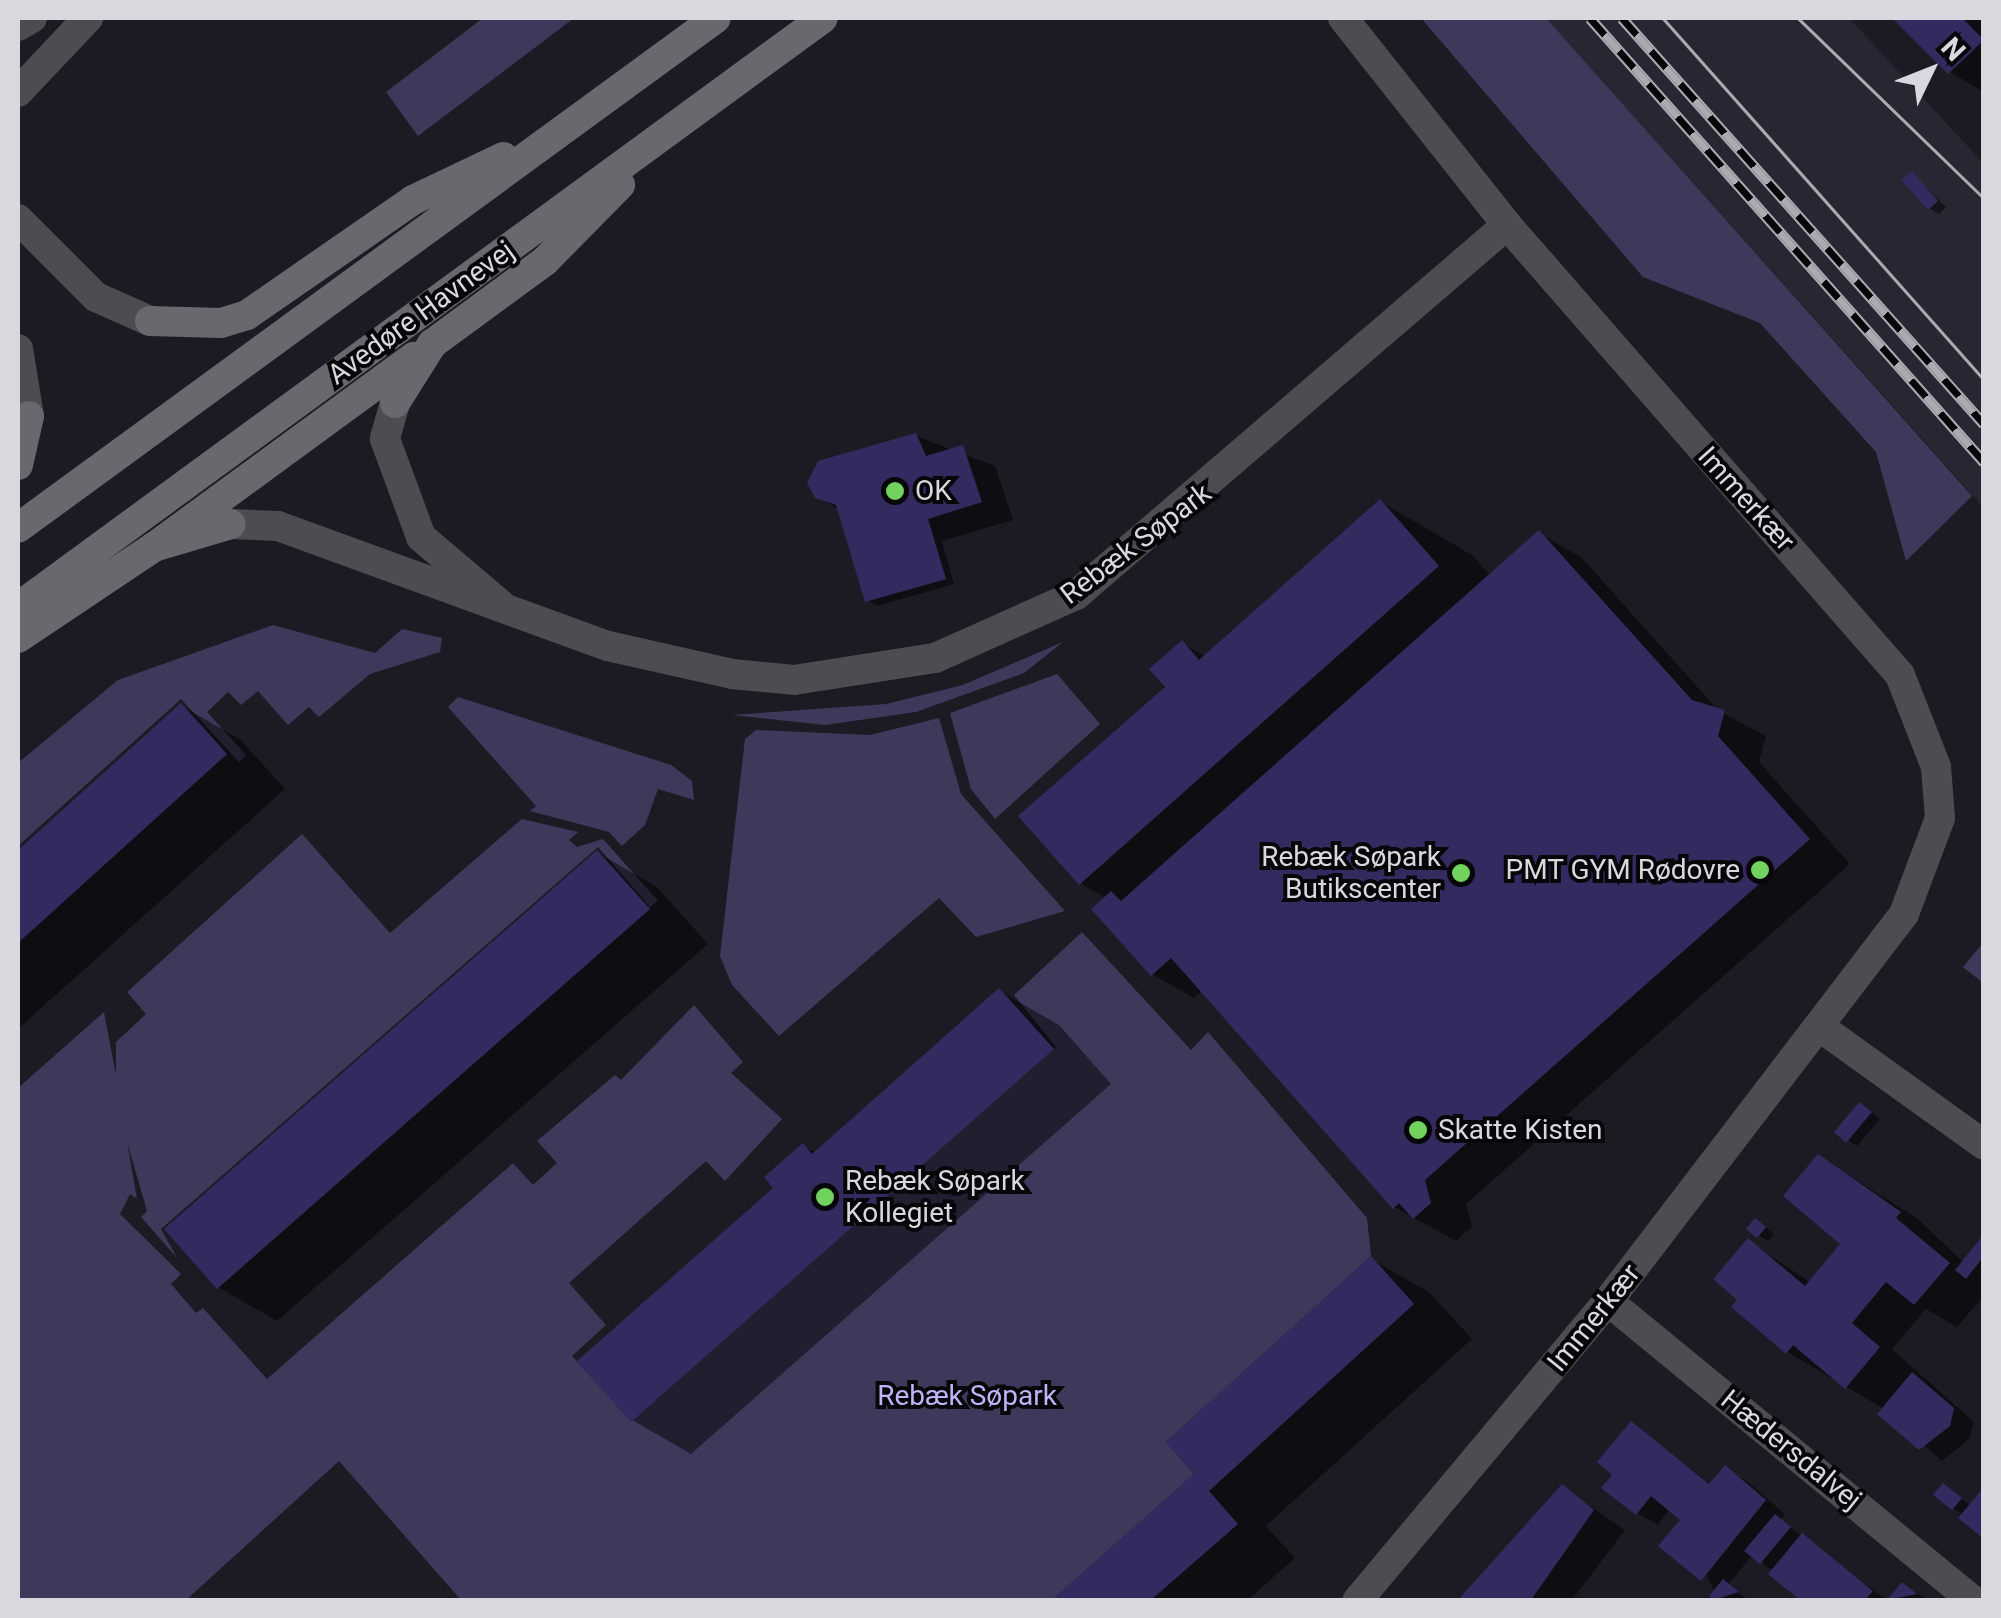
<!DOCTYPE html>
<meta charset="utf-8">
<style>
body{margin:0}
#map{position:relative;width:2001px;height:1618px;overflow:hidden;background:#1c1b23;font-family:Roboto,sans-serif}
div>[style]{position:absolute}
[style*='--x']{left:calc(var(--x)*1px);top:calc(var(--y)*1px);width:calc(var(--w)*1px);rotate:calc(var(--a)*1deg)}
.built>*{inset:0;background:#272632}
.green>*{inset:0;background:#3e395b}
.shadow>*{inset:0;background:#0007}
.building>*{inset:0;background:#352a60}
.street>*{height:30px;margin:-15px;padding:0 15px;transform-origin:15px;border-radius:15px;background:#4d4d51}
.secondary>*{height:30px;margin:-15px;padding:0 15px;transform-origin:15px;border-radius:15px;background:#69686f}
.tram>*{height:2.5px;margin:-1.25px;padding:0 1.25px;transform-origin:1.25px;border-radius:1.25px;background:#abaab1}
.rail>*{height:11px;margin-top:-5.5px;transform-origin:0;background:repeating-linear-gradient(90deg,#070609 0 22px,#abaab1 0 44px);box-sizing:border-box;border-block:2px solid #abaab1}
.dots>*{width:28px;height:28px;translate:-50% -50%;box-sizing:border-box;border:5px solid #070609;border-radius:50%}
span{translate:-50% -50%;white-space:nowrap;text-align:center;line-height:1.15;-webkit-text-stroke:8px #070609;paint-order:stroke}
.street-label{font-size:28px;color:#d9d8de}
.poi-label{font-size:28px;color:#d9d8de}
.left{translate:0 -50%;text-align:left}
.right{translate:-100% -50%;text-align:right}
.park-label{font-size:28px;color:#bdb4f9}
.frame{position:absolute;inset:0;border:20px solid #d9d8de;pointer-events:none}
.north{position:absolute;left:1881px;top:20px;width:100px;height:100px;-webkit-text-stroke:8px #070609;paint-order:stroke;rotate:47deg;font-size:28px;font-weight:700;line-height:40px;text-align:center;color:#d9d8de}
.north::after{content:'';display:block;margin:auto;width:35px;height:45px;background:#d9d8de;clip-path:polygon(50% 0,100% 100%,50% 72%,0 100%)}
</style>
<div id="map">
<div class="built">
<i style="clip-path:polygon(1546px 18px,1849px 18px,1983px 163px,1983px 507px)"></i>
</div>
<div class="green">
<i style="clip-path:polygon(483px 18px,574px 18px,418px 136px,386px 92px)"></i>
<i style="clip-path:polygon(1421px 18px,1546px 18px,1972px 496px,1906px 561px,1876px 452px,1760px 323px,1643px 277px)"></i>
<i style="clip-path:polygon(273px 625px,375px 653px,402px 629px,442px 638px,440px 652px,370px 674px,319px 717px,309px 707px,288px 725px,258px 691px,241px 705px,228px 692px,207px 712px,246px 755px,239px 762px,181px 699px,18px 846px,18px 763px,118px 680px)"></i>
<i style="clip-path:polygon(1063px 642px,1024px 673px,916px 712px,825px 725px,732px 715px,886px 704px,963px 685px)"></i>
<i style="clip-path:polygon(1057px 674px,1100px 724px,995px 819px,971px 789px,950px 713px)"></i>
<i style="clip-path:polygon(458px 697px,671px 765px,692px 781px,694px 800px,658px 789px,645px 825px,622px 846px,609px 832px,530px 811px,536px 806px,448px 707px)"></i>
<i style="clip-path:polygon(939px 718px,961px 794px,1065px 911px,976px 937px,939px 898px,779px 1036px,732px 985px,720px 956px,745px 739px,756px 730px,870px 735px)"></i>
<i style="clip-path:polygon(522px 819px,578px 832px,569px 840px,577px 847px,603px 839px,658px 901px,650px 907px,598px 847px,161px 1229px,177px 1258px,141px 1217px,147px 1211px,127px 1142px,137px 1199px,130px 1194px,120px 1214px,181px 1274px,171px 1284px,196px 1313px,203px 1308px,267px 1379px,513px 1163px,533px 1185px,557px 1163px,537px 1141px,615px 1075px,621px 1080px,694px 1005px,743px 1062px,731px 1073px,782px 1119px,725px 1181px,706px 1161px,569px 1283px,606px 1325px,572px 1356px,631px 1421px,1056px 1047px,1014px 995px,1082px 932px,1191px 1050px,1208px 1032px,1367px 1218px,1371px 1256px,1166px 1442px,1194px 1474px,1052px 1600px,461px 1600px,339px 1461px,186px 1600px,18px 1600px,18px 1088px,104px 1012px,116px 1075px,116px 1042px,146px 1014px,127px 992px,302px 834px,390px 933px)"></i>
<i style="clip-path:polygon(1983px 943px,1983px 983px,1963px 967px)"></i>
</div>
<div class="shadow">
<i style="clip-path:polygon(1895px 18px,1984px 18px,1984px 92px,1950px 72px)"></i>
<i style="clip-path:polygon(1912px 174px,1946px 207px,1939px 214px,1929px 208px)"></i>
<i style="clip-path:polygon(916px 436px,995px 466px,1013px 520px,942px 541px,954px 584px,877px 606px,867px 600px,840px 510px,817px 497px)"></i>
<i style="clip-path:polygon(1381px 502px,1472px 555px,1491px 576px,1539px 533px,1581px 557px,1719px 711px,1766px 736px,1759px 762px,1850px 864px,1466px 1204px,1472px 1227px,1456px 1241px,1394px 1207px,1203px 990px,1194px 998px,1152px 974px,1106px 898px,1080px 883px,1182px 643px,1206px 657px)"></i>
<i style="clip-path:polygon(182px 706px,241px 740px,285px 789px,18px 1029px,18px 853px)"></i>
<i style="clip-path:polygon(598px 853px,657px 887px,708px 944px,277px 1321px,218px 1287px)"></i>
<i style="clip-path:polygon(1000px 991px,1059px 1025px,1111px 1084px,691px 1454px,632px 1420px,803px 1146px,816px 1153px)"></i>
<i style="clip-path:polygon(1870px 1111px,1880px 1119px,1857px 1146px,1848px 1140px)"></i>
<i style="clip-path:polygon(1819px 1157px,1917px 1218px,1964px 1263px,1984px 1238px,1984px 1296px,1957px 1327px,1926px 1309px,1892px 1349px,1974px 1422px,1969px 1439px,1942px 1461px,1884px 1409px,1787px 1352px,1741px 1299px,1749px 1241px,1811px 1283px,1843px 1244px)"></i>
<i style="clip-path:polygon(1765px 1227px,1774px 1234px,1768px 1241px,1759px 1236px)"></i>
<i style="clip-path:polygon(1371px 1259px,1430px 1293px,1472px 1339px,1266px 1526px,1295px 1558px,1248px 1600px,1056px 1600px,1198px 1474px)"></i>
<i style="clip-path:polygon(1631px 1424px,1712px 1485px,1726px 1469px,1747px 1481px,1785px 1514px,1781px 1520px,1887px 1600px,1804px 1600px,1753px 1554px,1728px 1585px,1747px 1599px,1718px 1600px,1683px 1520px,1670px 1509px,1658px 1525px,1637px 1513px,1615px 1475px)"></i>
<i style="clip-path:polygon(1562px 1487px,1625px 1530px,1572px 1600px,1464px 1600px)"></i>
<i style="clip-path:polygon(1953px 1492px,1971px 1506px,1964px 1515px,1953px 1508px)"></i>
<i style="clip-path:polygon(1902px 1585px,1923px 1597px,1927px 1600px,1890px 1600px)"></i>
</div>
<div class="building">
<i style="clip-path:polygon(1892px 18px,1962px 18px,1984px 40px,1948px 74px)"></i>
<i style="clip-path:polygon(1912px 171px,1938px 201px,1928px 210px,1901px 180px)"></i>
<i style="clip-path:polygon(916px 433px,926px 456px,963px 445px,982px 502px,928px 519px,946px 579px,865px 602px,836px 505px,815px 498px,807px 483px,818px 461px)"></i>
<i style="clip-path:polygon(1380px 499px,1439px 566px,1079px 885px,1018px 816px,1165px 687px,1149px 669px,1182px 640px,1199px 660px)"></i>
<i style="clip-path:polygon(1539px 530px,1692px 700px,1725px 710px,1718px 736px,1810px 839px,1425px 1180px,1431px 1203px,1413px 1219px,1399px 1203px,1393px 1209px,1171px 958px,1151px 976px,1091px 909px,1111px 891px,1121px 901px)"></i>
<i style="clip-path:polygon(181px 703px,227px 754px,18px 943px,18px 850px)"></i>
<i style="clip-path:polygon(597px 850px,650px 909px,217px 1289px,164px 1229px)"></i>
<i style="clip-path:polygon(999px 988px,1054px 1049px,631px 1422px,577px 1361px,773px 1188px,764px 1177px,803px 1143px,812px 1154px)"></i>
<i style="clip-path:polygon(1859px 1102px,1872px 1112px,1846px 1143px,1834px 1132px)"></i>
<i style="clip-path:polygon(1818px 1154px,1901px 1212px,1896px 1218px,1950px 1263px,1914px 1305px,1886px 1282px,1852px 1323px,1880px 1347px,1845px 1389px,1793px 1345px,1786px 1354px,1731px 1307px,1737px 1300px,1713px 1279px,1748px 1238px,1805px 1286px,1840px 1244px,1783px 1196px)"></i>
<i style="clip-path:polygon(1755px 1218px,1766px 1227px,1757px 1238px,1746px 1229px)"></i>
<i style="clip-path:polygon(1984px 1234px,1984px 1256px,1966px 1279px,1955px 1270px)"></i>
<i style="clip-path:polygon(1371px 1256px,1414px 1304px,1209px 1491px,1238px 1524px,1151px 1600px,1052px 1600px,1194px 1474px,1166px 1442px)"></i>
<i style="clip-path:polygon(1912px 1372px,1954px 1408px,1950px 1426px,1919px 1450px,1877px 1414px)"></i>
<i style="clip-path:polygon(1631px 1421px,1709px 1484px,1725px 1465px,1766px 1500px,1701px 1581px,1658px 1546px,1680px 1520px,1651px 1496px,1636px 1515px,1601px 1488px,1612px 1475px,1597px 1462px)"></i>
<i style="clip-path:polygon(1943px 1483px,1962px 1498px,1952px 1510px,1933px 1495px)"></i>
<i style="clip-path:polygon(1562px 1484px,1594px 1510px,1531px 1600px,1458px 1600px)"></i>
<i style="clip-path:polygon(1984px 1487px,1984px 1539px,1958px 1518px)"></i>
<i style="clip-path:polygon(1775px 1514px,1791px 1527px,1760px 1564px,1744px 1551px)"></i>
<i style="clip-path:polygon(1802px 1533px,1873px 1591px,1865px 1600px,1800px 1600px,1768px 1574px)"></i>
<i style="clip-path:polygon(1723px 1579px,1739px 1592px,1714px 1600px,1709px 1596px)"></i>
<i style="clip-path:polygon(1902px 1582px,1917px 1594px,1887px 1600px)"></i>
</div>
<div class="street">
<i style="--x:1343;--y:18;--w:264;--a:51.6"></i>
<i style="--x:1507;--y:225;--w:597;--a:48.87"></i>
<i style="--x:1900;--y:675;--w:99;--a:68.6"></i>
<i style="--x:1936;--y:767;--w:51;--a:85.5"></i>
<i style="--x:1940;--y:818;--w:103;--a:110.6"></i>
<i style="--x:1904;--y:914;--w:487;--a:127.4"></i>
<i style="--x:1608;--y:1301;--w:390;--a:129.9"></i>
<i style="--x:18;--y:26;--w:16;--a:-30"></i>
<i style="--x:18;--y:92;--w:102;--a:-46.6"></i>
<i style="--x:18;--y:219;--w:110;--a:45"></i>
<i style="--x:96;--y:297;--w:59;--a:24"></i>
<i style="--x:18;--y:349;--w:68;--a:80.7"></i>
<i style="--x:395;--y:403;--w:37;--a:106"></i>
<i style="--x:385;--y:439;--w:104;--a:69.8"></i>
<i style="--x:421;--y:537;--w:104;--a:40.3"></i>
<i style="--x:231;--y:524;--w:47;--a:2.4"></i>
<i style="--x:278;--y:526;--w:351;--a:20"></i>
<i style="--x:608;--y:646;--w:127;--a:12.7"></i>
<i style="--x:732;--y:674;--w:62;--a:5.5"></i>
<i style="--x:794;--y:680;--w:143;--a:-8.9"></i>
<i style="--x:935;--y:658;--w:154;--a:-24.1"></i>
<i style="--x:1076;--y:595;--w:568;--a:-40.65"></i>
<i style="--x:1820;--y:1027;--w:202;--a:35.7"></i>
<i style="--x:1608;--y:1301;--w:471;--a:39.4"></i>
</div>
<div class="secondary">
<i style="--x:150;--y:321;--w:71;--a:1.6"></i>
<i style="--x:221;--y:323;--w:27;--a:-17"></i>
<i style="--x:247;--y:315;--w:202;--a:-34.7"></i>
<i style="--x:413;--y:200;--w:100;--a:-25.5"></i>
<i style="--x:395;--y:403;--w:70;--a:-57.9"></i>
<i style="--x:432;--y:344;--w:140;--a:-36.3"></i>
<i style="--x:545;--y:261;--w:107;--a:-45.4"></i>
<i style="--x:18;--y:465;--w:50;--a:-77.3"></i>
<i style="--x:18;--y:528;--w:864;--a:-36.15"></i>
<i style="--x:154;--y:547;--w:322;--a:-36.2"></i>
<i style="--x:18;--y:607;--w:997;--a:-36.19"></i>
<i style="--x:18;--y:638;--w:164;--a:-33.8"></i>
<i style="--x:154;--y:547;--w:80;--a:-16.6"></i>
</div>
<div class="tram">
<i style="--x:1663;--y:18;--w:484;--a:48.4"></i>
<i style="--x:1798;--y:18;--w:259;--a:44.1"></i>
</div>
<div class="rail">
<i style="--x:1590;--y:18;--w:594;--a:48.41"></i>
<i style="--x:1622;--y:18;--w:544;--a:48.28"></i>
</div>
<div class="dots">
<i style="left:895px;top:491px;background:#71d25e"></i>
<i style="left:1760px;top:870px;background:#71d25e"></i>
<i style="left:1461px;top:873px;background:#71d25e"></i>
<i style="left:1418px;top:1130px;background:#71d25e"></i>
<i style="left:825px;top:1197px;background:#71d25e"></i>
</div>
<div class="street-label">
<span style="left:421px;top:313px;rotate:-36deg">Avedøre Havnevej</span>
<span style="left:1746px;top:499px;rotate:48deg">Immerkær</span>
<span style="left:1136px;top:544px;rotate:-37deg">Rebæk Søpark</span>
<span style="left:1594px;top:1318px;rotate:-51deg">Immerkær</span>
<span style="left:1791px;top:1450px;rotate:39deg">Hædersdalvej</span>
</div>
<div class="poi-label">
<span class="left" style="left:915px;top:491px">OK</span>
<span class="right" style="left:1441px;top:873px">Rebæk Søpark<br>Butikscenter</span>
<span class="right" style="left:1740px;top:870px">PMT GYM Rødovre</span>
<span class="left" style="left:1438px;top:1130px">Skatte Kisten</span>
<span class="left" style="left:845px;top:1197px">Rebæk Søpark<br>Kollegiet</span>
</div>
<div class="park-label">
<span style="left:967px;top:1396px">Rebæk Søpark</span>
</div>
<div class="frame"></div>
<div class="north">N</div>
</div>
